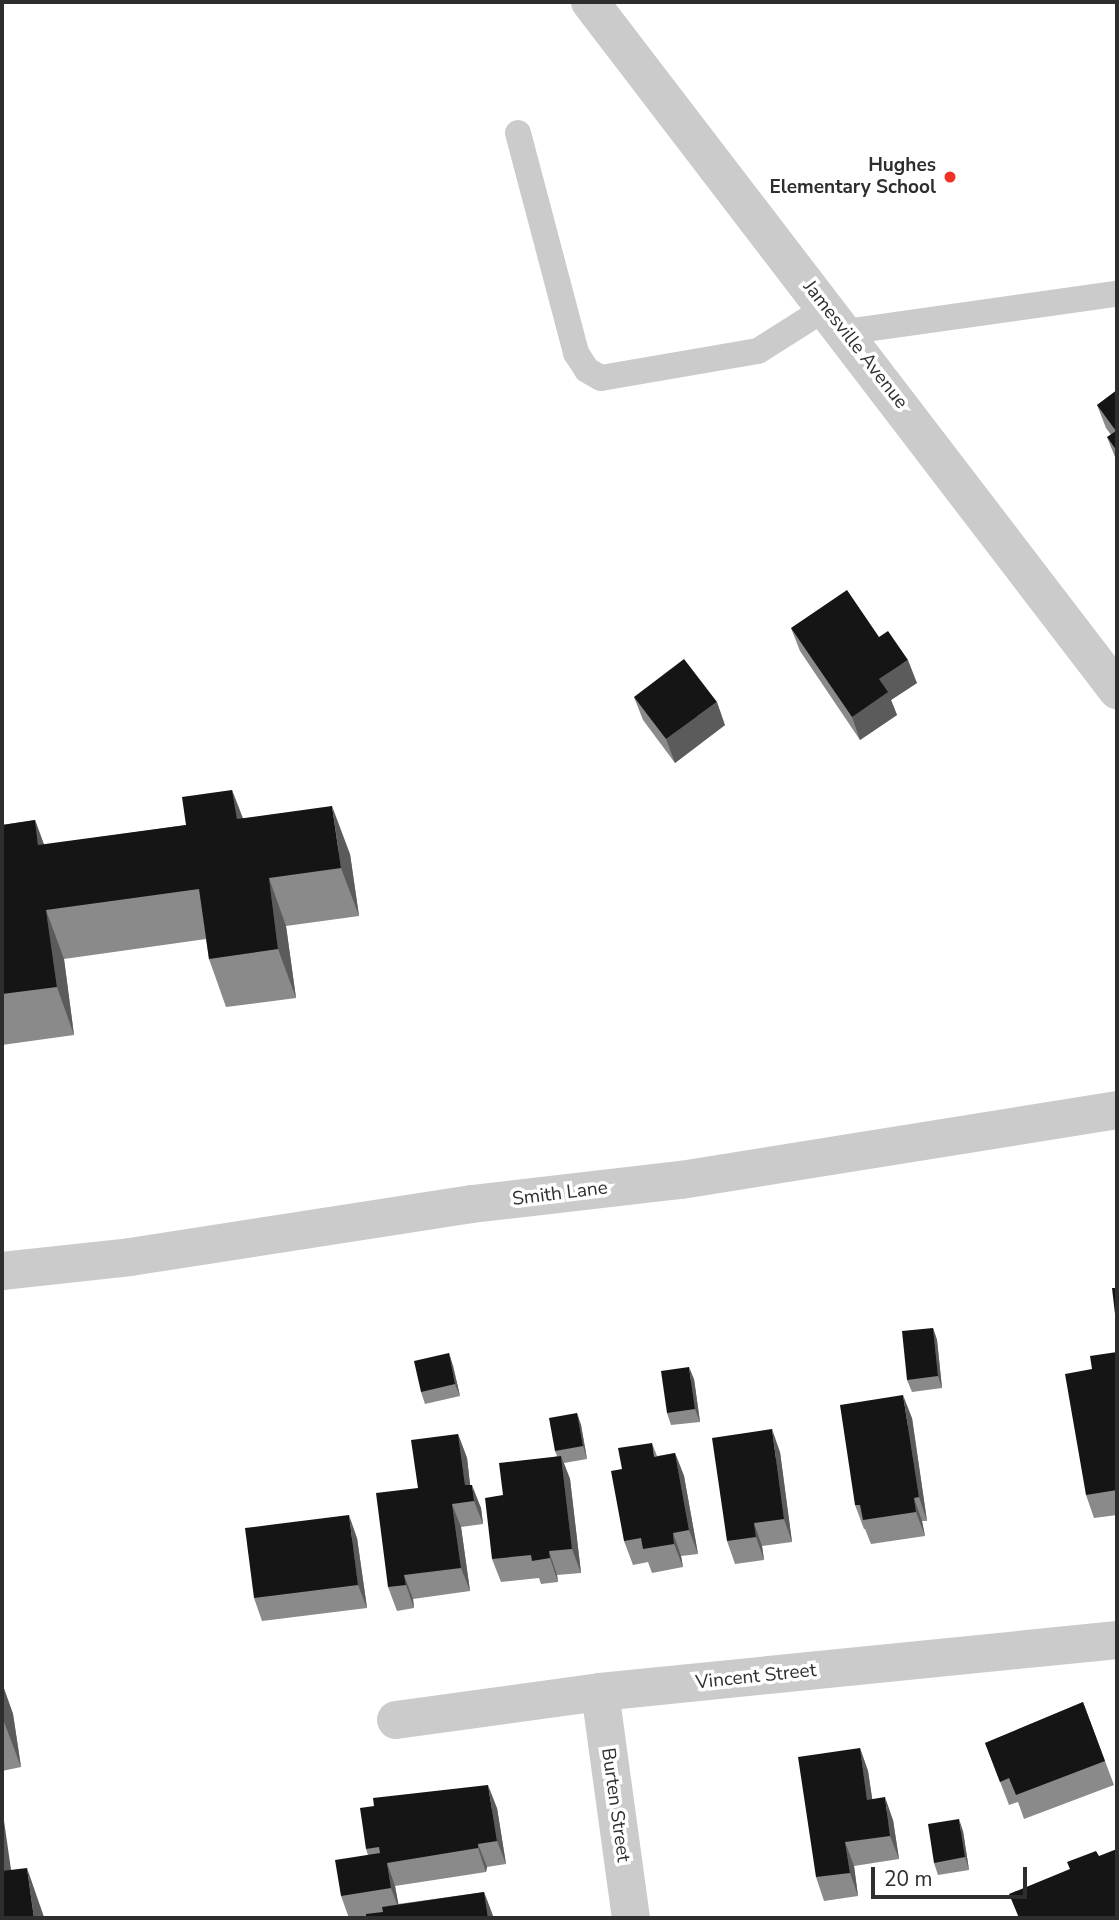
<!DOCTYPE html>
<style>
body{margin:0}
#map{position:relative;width:1119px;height:1920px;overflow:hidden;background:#fff;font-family:"Nunito Sans",sans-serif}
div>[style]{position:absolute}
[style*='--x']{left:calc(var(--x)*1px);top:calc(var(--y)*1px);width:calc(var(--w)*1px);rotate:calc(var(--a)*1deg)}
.service>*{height:26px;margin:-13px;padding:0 13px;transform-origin:13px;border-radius:13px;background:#cbcbcb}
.minor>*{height:38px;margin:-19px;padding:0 19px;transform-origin:19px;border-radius:19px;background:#cbcbcb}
.tertiary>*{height:38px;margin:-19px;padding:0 19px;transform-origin:19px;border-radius:19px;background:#cbcbcb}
.wall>*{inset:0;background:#8a8a8a}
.shaded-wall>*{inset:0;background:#5b5b5b}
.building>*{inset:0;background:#151515}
.dots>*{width:19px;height:19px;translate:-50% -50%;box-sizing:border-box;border:4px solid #fff;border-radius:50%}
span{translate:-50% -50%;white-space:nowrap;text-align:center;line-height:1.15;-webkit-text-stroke:7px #fff;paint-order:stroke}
.poi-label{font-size:19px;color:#2e2e2e;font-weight:700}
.right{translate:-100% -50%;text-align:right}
.street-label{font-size:19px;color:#2e2e2e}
.frame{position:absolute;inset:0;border:4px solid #2e2e2e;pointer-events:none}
.scale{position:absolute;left:871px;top:1867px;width:156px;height:32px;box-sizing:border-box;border:4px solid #2e2e2e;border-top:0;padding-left:9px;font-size:21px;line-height:24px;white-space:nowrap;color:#2e2e2e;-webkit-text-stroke:5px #fff;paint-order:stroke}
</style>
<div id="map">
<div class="service">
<i style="--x:518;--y:133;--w:228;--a:75.2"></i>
<i style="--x:576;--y:353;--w:20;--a:57"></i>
<i style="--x:587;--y:370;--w:16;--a:30"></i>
<i style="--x:601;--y:378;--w:159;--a:-9.8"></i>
<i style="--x:758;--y:351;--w:80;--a:-32.3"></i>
<i style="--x:845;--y:332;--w:275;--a:-8"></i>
</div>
<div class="minor">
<i style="--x:2;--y:1271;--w:129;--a:-6.2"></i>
<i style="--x:130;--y:1257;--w:346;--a:-8.8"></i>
<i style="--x:472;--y:1204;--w:210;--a:-6.6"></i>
<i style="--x:681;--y:1180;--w:442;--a:-9.1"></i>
<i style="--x:600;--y:1692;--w:228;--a:82.2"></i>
<i style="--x:396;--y:1720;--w:206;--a:-7.8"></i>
<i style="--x:600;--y:1692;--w:520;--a:-5.74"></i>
</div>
<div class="tertiary">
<i style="--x:590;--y:2;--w:867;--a:52.55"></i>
</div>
<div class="wall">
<i style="clip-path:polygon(1117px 390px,1117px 462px,1107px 437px,1111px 435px,1106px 428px,1097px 405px)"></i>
<i style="clip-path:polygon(791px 628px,879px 637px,917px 683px,891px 700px,897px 715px,860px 740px,800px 651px)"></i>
<i style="clip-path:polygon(634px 697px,725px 725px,675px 763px,643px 720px)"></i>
<i style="clip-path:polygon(232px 790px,243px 818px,350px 854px,359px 916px,286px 926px,296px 998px,226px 1007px,209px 959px,206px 939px,64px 959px,74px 1035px,2px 1045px,2px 825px,35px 820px,44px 845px,186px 825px)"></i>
<i style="clip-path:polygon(933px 1328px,937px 1340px,942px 1388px,912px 1392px,907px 1380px)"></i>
<i style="clip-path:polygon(1117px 1352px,1117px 1515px,1094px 1518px,1086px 1495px,1092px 1369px)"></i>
<i style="clip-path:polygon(449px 1353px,453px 1366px,460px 1396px,425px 1404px,421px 1392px)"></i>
<i style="clip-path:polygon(694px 1379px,700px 1422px,671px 1425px,667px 1413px)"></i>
<i style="clip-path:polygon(577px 1413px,581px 1425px,587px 1459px,564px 1463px,570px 1479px,581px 1573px,557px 1575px,558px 1582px,541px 1584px,539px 1578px,501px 1582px,492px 1559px,503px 1495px,557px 1456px,555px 1451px)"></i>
<i style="clip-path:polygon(912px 1418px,927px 1521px,922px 1521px,925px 1536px,871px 1544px,865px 1529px,864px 1529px,855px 1505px)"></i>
<i style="clip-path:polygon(458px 1434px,467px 1458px,470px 1485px,481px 1508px,483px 1524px,461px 1527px,470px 1591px,413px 1599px,414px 1608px,397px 1611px,388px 1587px,418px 1488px)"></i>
<i style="clip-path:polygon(652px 1443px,657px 1456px,675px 1453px,684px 1476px,698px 1554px,681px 1556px,683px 1567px,652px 1573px,648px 1562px,633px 1565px,624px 1541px,622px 1469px)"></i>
<i style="clip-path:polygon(780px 1452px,792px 1542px,762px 1546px,764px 1560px,735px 1564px,727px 1541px)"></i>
<i style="clip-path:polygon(357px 1538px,367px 1608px,262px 1621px,254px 1598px)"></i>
<i style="clip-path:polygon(2px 1683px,13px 1714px,21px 1767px,2px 1771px)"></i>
<i style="clip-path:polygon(1083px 1702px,1114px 1785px,1024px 1819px,1018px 1802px,1009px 1805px,985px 1743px)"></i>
<i style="clip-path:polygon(860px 1748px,868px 1771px,872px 1799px,893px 1820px,899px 1859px,854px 1866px,858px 1896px,824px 1901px,816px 1877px)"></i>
<i style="clip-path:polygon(497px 1808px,506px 1864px,487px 1867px,486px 1872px,395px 1886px,398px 1904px,484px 1892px,493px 1916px,366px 1917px,349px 1918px,341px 1896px,368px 1855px,366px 1849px)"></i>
<i style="clip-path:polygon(963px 1831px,969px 1870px,938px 1875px,934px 1863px)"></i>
</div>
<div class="shaded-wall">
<i style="clip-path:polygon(908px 660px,917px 683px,891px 700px,897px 715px,860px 740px,852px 717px,879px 679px)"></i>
<i style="clip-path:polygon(717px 702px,725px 725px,675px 763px,666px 739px)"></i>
<i style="clip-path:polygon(232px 790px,250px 838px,237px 819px)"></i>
<i style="clip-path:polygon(332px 806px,350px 854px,359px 916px,341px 868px)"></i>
<i style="clip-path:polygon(35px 820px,53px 869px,38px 845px)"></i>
<i style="clip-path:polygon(269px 878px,286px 926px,296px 998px,278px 949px)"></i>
<i style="clip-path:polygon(46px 910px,64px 959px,74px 1035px,57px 987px)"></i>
<i style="clip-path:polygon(933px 1328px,937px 1340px,942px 1388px,938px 1376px)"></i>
<i style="clip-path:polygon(449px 1353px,453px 1366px,460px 1396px,455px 1384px)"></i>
<i style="clip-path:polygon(689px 1367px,694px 1379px,700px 1422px,695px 1409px)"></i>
<i style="clip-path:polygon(903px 1395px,912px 1418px,927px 1521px,919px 1497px)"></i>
<i style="clip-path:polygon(577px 1413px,581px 1425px,587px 1459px,583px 1446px)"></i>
<i style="clip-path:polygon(772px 1429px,780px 1452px,792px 1542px,784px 1519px)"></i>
<i style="clip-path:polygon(458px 1434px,467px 1458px,472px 1501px,465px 1485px)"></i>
<i style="clip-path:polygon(675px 1453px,684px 1476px,698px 1554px,689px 1530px)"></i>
<i style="clip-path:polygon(561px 1456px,570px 1479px,581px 1573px,572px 1549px)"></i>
<i style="clip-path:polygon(472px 1485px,481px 1508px,483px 1524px,474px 1501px)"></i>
<i style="clip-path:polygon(914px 1498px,922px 1521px,925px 1536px,916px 1512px)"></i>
<i style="clip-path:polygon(452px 1504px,461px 1527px,470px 1591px,461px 1568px)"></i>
<i style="clip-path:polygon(349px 1515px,357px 1538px,367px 1608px,358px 1585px)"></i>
<i style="clip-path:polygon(754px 1523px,762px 1546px,764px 1560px,756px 1537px)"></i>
<i style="clip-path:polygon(673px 1533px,681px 1556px,683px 1567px,674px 1544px)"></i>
<i style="clip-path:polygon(549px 1551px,557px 1575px,558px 1582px,550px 1558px)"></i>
<i style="clip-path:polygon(404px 1575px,413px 1599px,414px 1608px,406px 1585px)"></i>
<i style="clip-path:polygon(2px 1683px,13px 1714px,21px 1767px,3px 1719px,2px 1708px)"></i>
<i style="clip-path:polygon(860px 1748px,868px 1771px,876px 1823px,867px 1800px)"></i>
<i style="clip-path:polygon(488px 1785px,497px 1808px,506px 1864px,497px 1841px)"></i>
<i style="clip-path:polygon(885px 1797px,893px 1820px,899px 1859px,890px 1836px)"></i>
<i style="clip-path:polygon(2px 1807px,18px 1918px,2px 1874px)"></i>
<i style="clip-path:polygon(959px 1819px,963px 1831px,969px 1870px,965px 1857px)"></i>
<i style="clip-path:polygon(845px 1842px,854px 1866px,858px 1896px,850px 1873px)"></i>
<i style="clip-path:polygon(478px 1844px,487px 1867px,486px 1872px,478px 1848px)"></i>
<i style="clip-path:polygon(387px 1863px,395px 1886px,400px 1912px,391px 1888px)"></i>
<i style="clip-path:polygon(27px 1868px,44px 1917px,45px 1918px,34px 1918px)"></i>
<i style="clip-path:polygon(484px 1892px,493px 1916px,493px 1918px,488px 1918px)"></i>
</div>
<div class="building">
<i style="clip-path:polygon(1117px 390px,1117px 451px,1107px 437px,1116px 431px,1097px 405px)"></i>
<i style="clip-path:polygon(847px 590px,879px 637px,888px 631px,908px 660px,879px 679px,888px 692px,852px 717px,791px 628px)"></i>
<i style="clip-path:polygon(684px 659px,717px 702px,666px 739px,634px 697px)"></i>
<i style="clip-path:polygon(232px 790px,237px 819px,332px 806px,341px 868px,269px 878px,278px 949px,209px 959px,199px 889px,46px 910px,57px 987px,2px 994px,2px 825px,35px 820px,38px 845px,186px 825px,182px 797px)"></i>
<i style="clip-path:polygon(1112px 1288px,1117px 1288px,1117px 1331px)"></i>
<i style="clip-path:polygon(933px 1328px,938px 1376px,907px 1380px,902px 1331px)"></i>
<i style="clip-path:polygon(1117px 1352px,1117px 1490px,1086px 1495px,1065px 1374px,1092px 1369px,1090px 1356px)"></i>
<i style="clip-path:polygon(449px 1353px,455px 1384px,421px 1392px,414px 1361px)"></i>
<i style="clip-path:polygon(689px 1367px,695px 1409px,667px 1413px,661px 1371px)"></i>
<i style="clip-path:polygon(903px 1395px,919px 1497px,914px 1498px,916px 1512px,863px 1520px,860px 1505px,855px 1505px,840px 1405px)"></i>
<i style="clip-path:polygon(577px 1413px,583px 1446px,555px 1451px,549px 1418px)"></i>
<i style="clip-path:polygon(772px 1429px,784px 1519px,754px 1523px,756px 1537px,727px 1541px,712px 1438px)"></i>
<i style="clip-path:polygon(458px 1434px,465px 1485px,472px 1485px,474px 1501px,452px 1504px,461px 1568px,404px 1575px,406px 1585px,388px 1587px,376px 1493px,418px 1488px,411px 1440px)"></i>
<i style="clip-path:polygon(652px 1443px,654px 1457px,675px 1453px,689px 1530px,673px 1533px,674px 1544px,643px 1549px,641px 1538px,624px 1541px,611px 1471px,622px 1469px,618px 1448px)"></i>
<i style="clip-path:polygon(561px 1456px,572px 1549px,549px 1551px,550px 1558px,532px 1561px,531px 1555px,492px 1559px,485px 1498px,503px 1495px,499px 1463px)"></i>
<i style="clip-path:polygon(349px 1515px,358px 1585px,254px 1598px,245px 1528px)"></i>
<i style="clip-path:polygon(1083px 1702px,1105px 1761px,1016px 1795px,1009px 1778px,1000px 1782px,985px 1743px)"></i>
<i style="clip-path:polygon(860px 1748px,867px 1800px,885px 1797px,890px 1836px,845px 1842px,850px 1873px,816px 1877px,798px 1757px)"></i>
<i style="clip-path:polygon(488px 1785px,497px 1841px,478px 1844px,478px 1848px,387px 1863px,391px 1888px,341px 1896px,335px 1860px,380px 1853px,379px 1847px,366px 1849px,360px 1808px,374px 1806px,373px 1798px)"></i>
<i style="clip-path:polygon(959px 1819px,965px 1857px,934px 1863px,928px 1824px)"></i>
<i style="clip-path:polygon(1117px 1849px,1117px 1918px,1019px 1918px,1009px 1894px,1070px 1869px,1067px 1862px,1096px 1851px,1099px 1856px)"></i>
<i style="clip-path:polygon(27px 1868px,34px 1918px,2px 1918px,2px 1871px)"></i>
<i style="clip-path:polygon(484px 1892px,488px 1918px,366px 1918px,366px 1914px,383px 1912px,382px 1907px)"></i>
</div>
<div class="dots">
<i style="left:950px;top:177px;background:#f03226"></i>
</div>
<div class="poi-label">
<span class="right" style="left:936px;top:177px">Hughes<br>Elementary School</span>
</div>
<div class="street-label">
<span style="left:855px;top:345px;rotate:52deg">Jamesville Avenue</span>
<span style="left:560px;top:1194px;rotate:-7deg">Smith Lane</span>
<span style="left:756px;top:1677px;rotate:-6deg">Vincent Street</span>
<span style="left:615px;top:1805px;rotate:82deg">Burten Street</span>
</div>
<div class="frame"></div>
<div class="scale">20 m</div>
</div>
